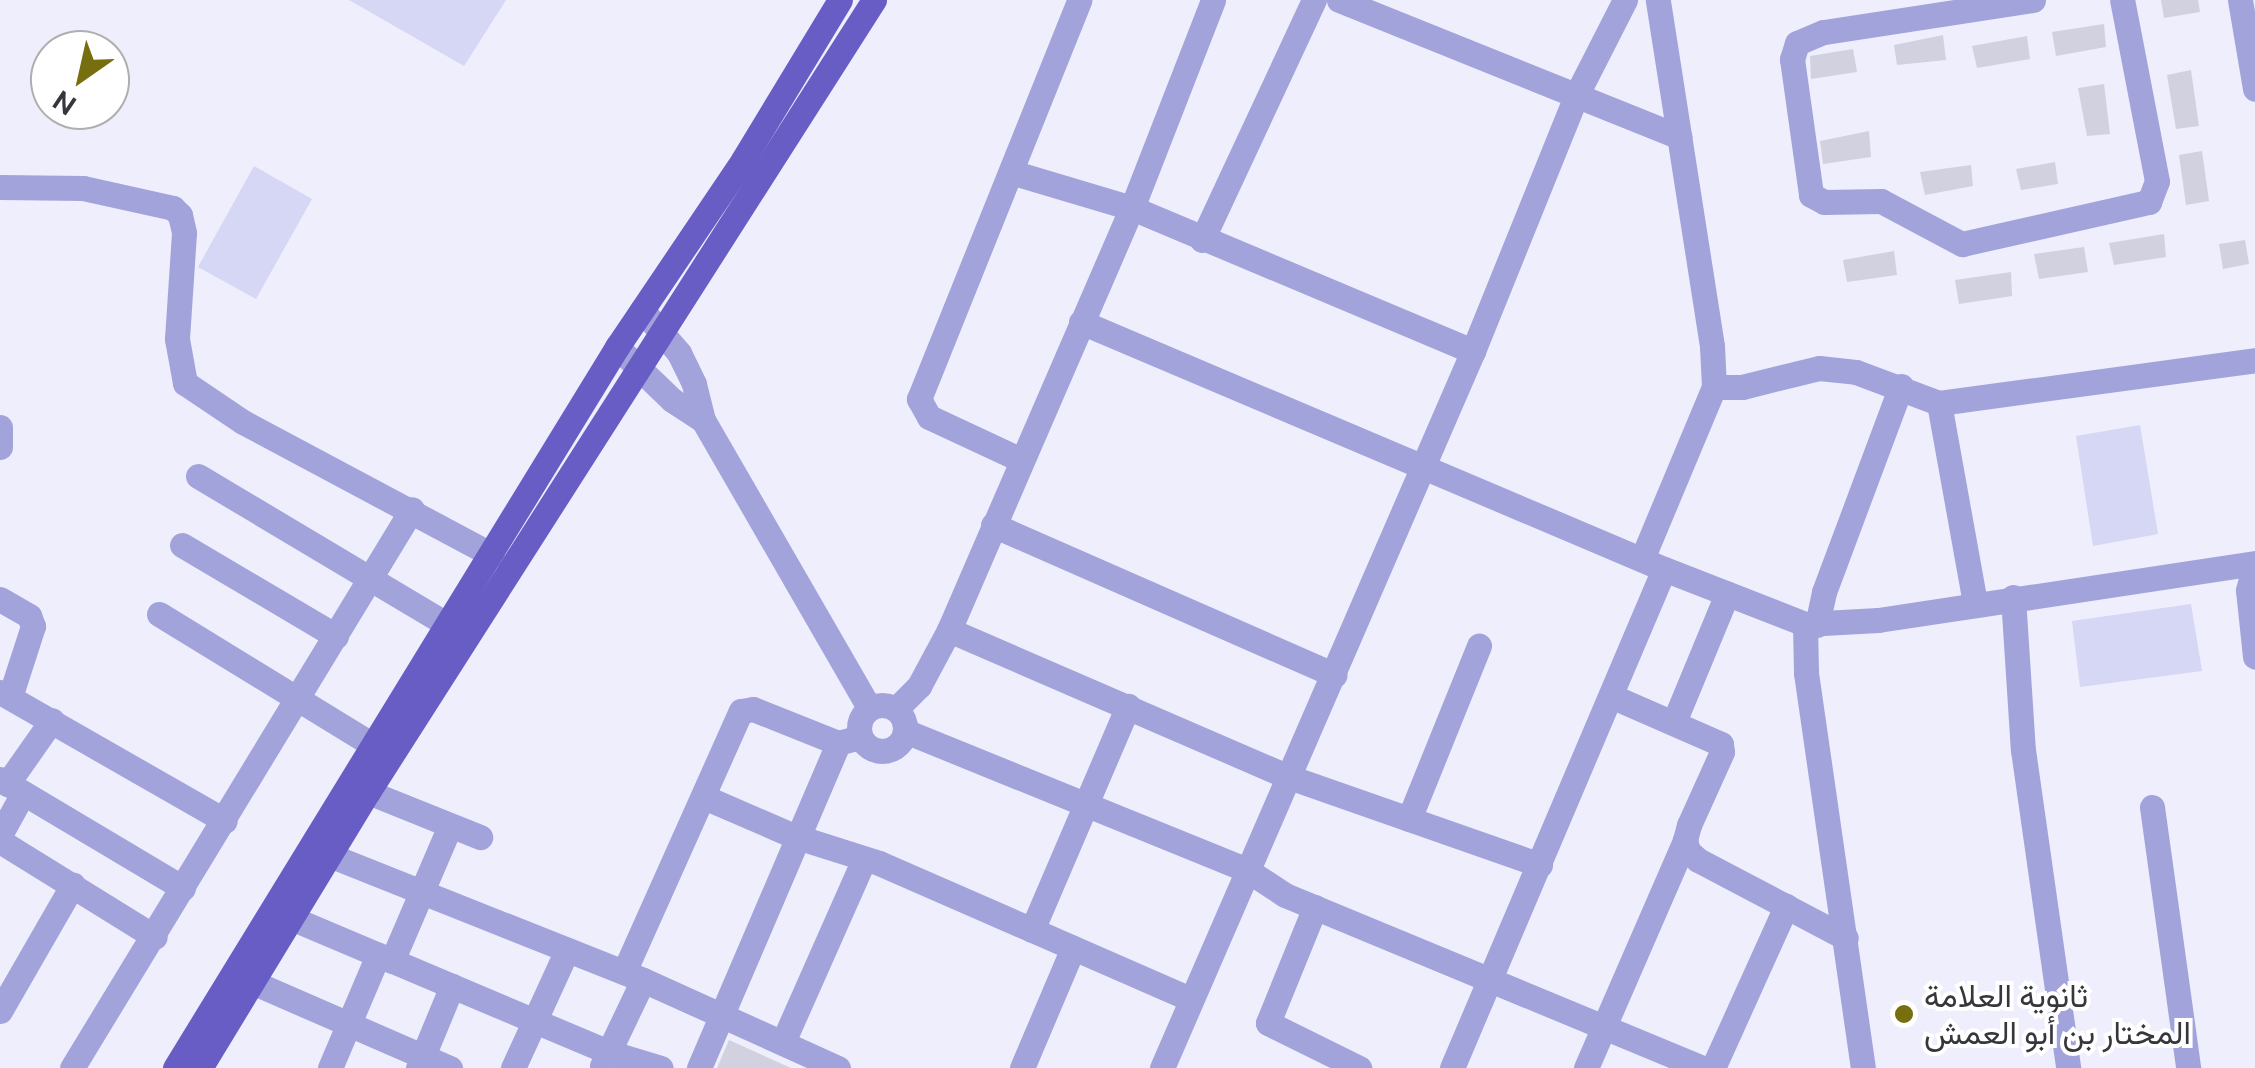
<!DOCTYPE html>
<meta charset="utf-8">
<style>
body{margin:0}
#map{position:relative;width:2255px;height:1068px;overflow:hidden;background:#eeeefd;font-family:Ubuntu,Vazirmatn,sans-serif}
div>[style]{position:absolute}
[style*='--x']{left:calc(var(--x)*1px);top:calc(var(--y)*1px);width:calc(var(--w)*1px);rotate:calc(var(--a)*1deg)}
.green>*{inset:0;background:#d6d6f5}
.building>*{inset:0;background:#d1d1df}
.minor>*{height:25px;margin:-12.5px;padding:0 12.5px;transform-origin:12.5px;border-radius:12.5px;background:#a3a3dc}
.minor>.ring{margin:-12.5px;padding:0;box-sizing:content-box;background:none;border:25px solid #a3a3dc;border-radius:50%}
.major>*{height:25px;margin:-12.5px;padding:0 12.5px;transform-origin:12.5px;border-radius:12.5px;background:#685dc4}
.dots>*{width:28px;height:28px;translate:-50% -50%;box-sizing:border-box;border:5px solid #fff;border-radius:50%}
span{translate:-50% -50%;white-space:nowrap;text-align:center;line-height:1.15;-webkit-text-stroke:8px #fff;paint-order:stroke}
.poi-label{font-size:32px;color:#36363c}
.left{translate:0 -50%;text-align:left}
.north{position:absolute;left:30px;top:30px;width:100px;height:100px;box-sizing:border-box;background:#fff;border:2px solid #afafb1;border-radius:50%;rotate:214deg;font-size:28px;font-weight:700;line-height:40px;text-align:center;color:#36363c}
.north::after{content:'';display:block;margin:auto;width:35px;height:45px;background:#776f0f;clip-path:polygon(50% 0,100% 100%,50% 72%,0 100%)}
</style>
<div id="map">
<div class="green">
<i style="clip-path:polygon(349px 0,506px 0,464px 66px)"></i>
<i style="clip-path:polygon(254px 166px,312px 199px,256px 299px,198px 267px)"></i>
<i style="clip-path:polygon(2140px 425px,2158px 534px,2093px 546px,2076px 436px)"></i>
<i style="clip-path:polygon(2191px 604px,2202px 671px,2080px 687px,2072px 621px)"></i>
</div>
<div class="building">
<i style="clip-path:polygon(2161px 0,2198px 0,2200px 12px,2164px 18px)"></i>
<i style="clip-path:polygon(2104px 24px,2106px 47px,2056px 56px,2052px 32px)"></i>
<i style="clip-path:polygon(1943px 35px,1946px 60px,1897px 65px,1894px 45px)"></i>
<i style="clip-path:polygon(2027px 36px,2030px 59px,1977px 68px,1972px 46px)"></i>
<i style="clip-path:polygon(1853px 49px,1857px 72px,1811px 79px,1810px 56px)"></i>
<i style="clip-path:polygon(2191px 70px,2199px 126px,2176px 129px,2167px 75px)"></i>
<i style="clip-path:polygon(2104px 84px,2110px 134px,2087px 136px,2078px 88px)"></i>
<i style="clip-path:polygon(1869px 131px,1871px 157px,1823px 164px,1820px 141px)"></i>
<i style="clip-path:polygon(2202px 151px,2209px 201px,2186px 205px,2179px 155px)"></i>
<i style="clip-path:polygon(2055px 162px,2058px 184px,2021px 190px,2016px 169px)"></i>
<i style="clip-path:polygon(1971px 165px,1973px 186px,1925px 195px,1920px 172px)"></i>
<i style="clip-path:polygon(2164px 234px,2166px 257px,2114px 265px,2109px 243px)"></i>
<i style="clip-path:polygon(2245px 240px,2249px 264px,2223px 269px,2219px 244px)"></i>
<i style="clip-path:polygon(2084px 247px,2088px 272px,2039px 279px,2034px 254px)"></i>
<i style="clip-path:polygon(1894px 251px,1897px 275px,1847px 282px,1843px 260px)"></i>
<i style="clip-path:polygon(2011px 272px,2012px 296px,1959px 304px,1955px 280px)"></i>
<i style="clip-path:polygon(729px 1040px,791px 1068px,717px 1068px)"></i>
</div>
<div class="minor">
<i style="--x:1339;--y:0;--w:367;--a:21.9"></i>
<i style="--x:2033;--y:0;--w:212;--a:171.3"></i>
<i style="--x:1823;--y:32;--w:28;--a:157"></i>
<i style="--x:1797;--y:43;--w:17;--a:107"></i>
<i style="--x:1792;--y:59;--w:137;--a:82"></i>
<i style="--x:1811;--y:195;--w:15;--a:28"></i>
<i style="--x:1824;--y:202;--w:57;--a:-1"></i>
<i style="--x:1881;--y:201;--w:92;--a:28"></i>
<i style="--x:1962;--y:244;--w:192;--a:-12.7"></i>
<i style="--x:2149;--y:202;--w:22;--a:-69"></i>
<i style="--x:2157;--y:181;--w:184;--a:-100.9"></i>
<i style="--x:2240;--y:0;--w:90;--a:80.4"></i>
<i style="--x:1011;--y:172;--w:126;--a:16.6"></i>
<i style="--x:1132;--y:208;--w:370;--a:22.8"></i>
<i style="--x:0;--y:187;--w:83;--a:0.7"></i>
<i style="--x:83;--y:188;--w:92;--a:12.5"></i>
<i style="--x:173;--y:208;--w:10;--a:45"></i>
<i style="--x:180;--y:215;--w:18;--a:77"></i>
<i style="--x:184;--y:233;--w:106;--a:93.8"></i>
<i style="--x:177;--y:339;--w:45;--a:79.7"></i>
<i style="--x:185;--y:383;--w:70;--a:33.9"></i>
<i style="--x:243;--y:422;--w:282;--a:28.1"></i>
<i style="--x:1202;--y:240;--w:265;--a:-65"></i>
<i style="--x:642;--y:310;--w:57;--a:49.3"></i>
<i style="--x:679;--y:353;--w:34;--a:64"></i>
<i style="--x:694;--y:384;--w:37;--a:76"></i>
<i style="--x:703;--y:420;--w:332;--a:60"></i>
<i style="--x:1081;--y:322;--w:633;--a:22.96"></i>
<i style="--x:1664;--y:569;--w:151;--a:21.3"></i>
<i style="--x:1805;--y:624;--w:73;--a:-3.1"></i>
<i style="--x:1878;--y:620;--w:381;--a:-8.6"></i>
<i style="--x:617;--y:347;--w:76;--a:43.9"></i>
<i style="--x:672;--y:400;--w:37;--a:33"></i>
<i style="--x:1714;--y:387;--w:28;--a:0"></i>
<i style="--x:1742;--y:387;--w:79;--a:-13.9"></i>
<i style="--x:1819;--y:368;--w:37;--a:6"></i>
<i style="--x:1856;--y:372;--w:89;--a:20.5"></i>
<i style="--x:1939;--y:403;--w:203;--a:79.8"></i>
<i style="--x:1939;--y:403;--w:319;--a:-7.7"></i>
<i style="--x:0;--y:427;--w:20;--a:90"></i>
<i style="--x:1019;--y:459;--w:99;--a:-155"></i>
<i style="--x:929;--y:417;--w:21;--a:-119"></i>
<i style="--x:919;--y:399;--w:430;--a:-68.1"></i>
<i style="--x:198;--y:476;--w:289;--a:30.8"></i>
<i style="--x:993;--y:525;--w:373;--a:23.7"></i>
<i style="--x:182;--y:545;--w:179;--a:30.6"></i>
<i style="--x:1642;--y:559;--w:186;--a:-67.3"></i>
<i style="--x:1714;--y:387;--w:41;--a:-92.8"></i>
<i style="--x:1712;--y:346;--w:350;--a:-98.9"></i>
<i style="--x:2255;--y:564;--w:27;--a:105"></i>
<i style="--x:2248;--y:590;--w:67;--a:84"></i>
<i style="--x:2013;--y:597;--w:153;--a:86.3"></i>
<i style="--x:2023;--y:750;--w:321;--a:81.9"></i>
<i style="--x:0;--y:599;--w:34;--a:30"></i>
<i style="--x:29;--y:616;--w:11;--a:68"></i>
<i style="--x:33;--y:626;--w:75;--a:107.9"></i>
<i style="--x:159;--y:614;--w:251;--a:31.5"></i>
<i style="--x:1805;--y:624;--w:49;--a:88.8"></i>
<i style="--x:1806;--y:673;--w:399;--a:81.8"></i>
<i style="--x:1817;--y:625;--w:34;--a:-78"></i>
<i style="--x:1824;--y:592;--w:220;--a:-69.5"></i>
<i style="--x:949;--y:630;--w:370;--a:23.4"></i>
<i style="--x:1289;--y:777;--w:266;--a:19.3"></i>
<i style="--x:0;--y:692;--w:259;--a:29.8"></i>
<i style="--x:1611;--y:696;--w:120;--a:23.6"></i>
<i style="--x:1721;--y:744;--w:8;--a:83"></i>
<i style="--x:1722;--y:752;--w:80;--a:114.3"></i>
<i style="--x:1689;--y:825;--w:16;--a:105"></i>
<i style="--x:1685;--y:840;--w:11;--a:75"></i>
<i style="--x:1688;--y:851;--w:13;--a:42"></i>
<i style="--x:1698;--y:860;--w:167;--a:27.8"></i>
<i class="ring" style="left:859px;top:705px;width:21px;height:21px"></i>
<i style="--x:896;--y:709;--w:33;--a:-45"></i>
<i style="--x:919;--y:686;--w:64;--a:-61.8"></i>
<i style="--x:949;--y:630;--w:460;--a:-66.6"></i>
<i style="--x:1132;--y:208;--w:223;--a:-68.7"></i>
<i style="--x:1674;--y:722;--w:139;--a:-67.5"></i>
<i style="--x:905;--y:731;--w:369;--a:22.1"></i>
<i style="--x:1247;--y:870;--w:45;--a:33.3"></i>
<i style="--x:1285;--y:895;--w:452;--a:22.5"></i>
<i style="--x:0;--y:779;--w:213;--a:30.8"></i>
<i style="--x:7;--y:784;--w:78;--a:-54.9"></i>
<i style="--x:368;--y:792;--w:121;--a:21.9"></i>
<i style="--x:704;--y:797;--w:98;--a:23.4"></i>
<i style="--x:794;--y:836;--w:89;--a:17.6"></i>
<i style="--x:879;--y:863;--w:340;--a:23.6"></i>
<i style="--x:2152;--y:807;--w:263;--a:82.1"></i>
<i style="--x:1409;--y:819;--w:187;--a:-68"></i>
<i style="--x:0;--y:835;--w:46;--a:-61.2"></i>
<i style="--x:0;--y:841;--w:182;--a:31.8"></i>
<i style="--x:329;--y:855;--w:338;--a:21.7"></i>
<i style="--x:643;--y:980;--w:214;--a:24.3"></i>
<i style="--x:1315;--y:907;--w:125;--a:112.1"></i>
<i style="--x:1268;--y:1023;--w:102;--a:26.3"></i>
<i style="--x:291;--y:918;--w:344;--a:22.9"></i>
<i style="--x:608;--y:1052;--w:55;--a:16.8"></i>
<i style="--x:1032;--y:930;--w:244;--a:-66.8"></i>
<i style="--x:392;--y:961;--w:145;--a:-66.8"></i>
<i style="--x:624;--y:972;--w:286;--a:-65.9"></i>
<i style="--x:741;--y:711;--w:12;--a:-9"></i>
<i style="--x:753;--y:709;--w:92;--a:21.8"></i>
<i style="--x:252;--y:982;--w:216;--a:23.5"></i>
<i style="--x:0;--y:1011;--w:146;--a:-60.1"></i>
<i style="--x:783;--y:1042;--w:200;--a:-66.1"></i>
<i style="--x:602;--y:1066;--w:95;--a:-64.5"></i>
<i style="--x:72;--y:1068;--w:654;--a:-58.69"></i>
<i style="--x:330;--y:1068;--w:123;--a:-67"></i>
<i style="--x:418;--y:1068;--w:89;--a:-67.5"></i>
<i style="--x:513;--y:1068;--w:130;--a:-65.4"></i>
<i style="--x:699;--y:1068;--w:353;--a:-66.8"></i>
<i style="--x:838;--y:743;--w:23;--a:-15"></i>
<i style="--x:1022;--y:1068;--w:130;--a:-67"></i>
<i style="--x:1162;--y:1068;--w:782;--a:-66.55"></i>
<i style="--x:1473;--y:351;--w:275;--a:-68"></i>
<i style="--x:1576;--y:96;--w:108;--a:-63"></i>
<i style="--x:1452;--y:1068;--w:542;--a:-66.98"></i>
<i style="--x:1586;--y:1068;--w:249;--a:-66.5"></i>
<i style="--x:1713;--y:1068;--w:178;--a:-65.7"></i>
</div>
<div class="major">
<i style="--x:175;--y:1068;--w:846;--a:-58.49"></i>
<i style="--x:617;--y:347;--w:225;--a:-56"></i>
<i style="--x:743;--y:160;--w:187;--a:-58.8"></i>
<i style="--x:200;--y:1068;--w:323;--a:-58.7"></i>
<i style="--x:368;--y:792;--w:940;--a:-57.43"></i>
</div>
<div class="dots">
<i style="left:1904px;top:1014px;background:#776f0f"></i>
</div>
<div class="poi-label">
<span class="left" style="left:1924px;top:1014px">ثانوية العلامة<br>المختار بن أبو العمش</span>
</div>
<div class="north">N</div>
</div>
